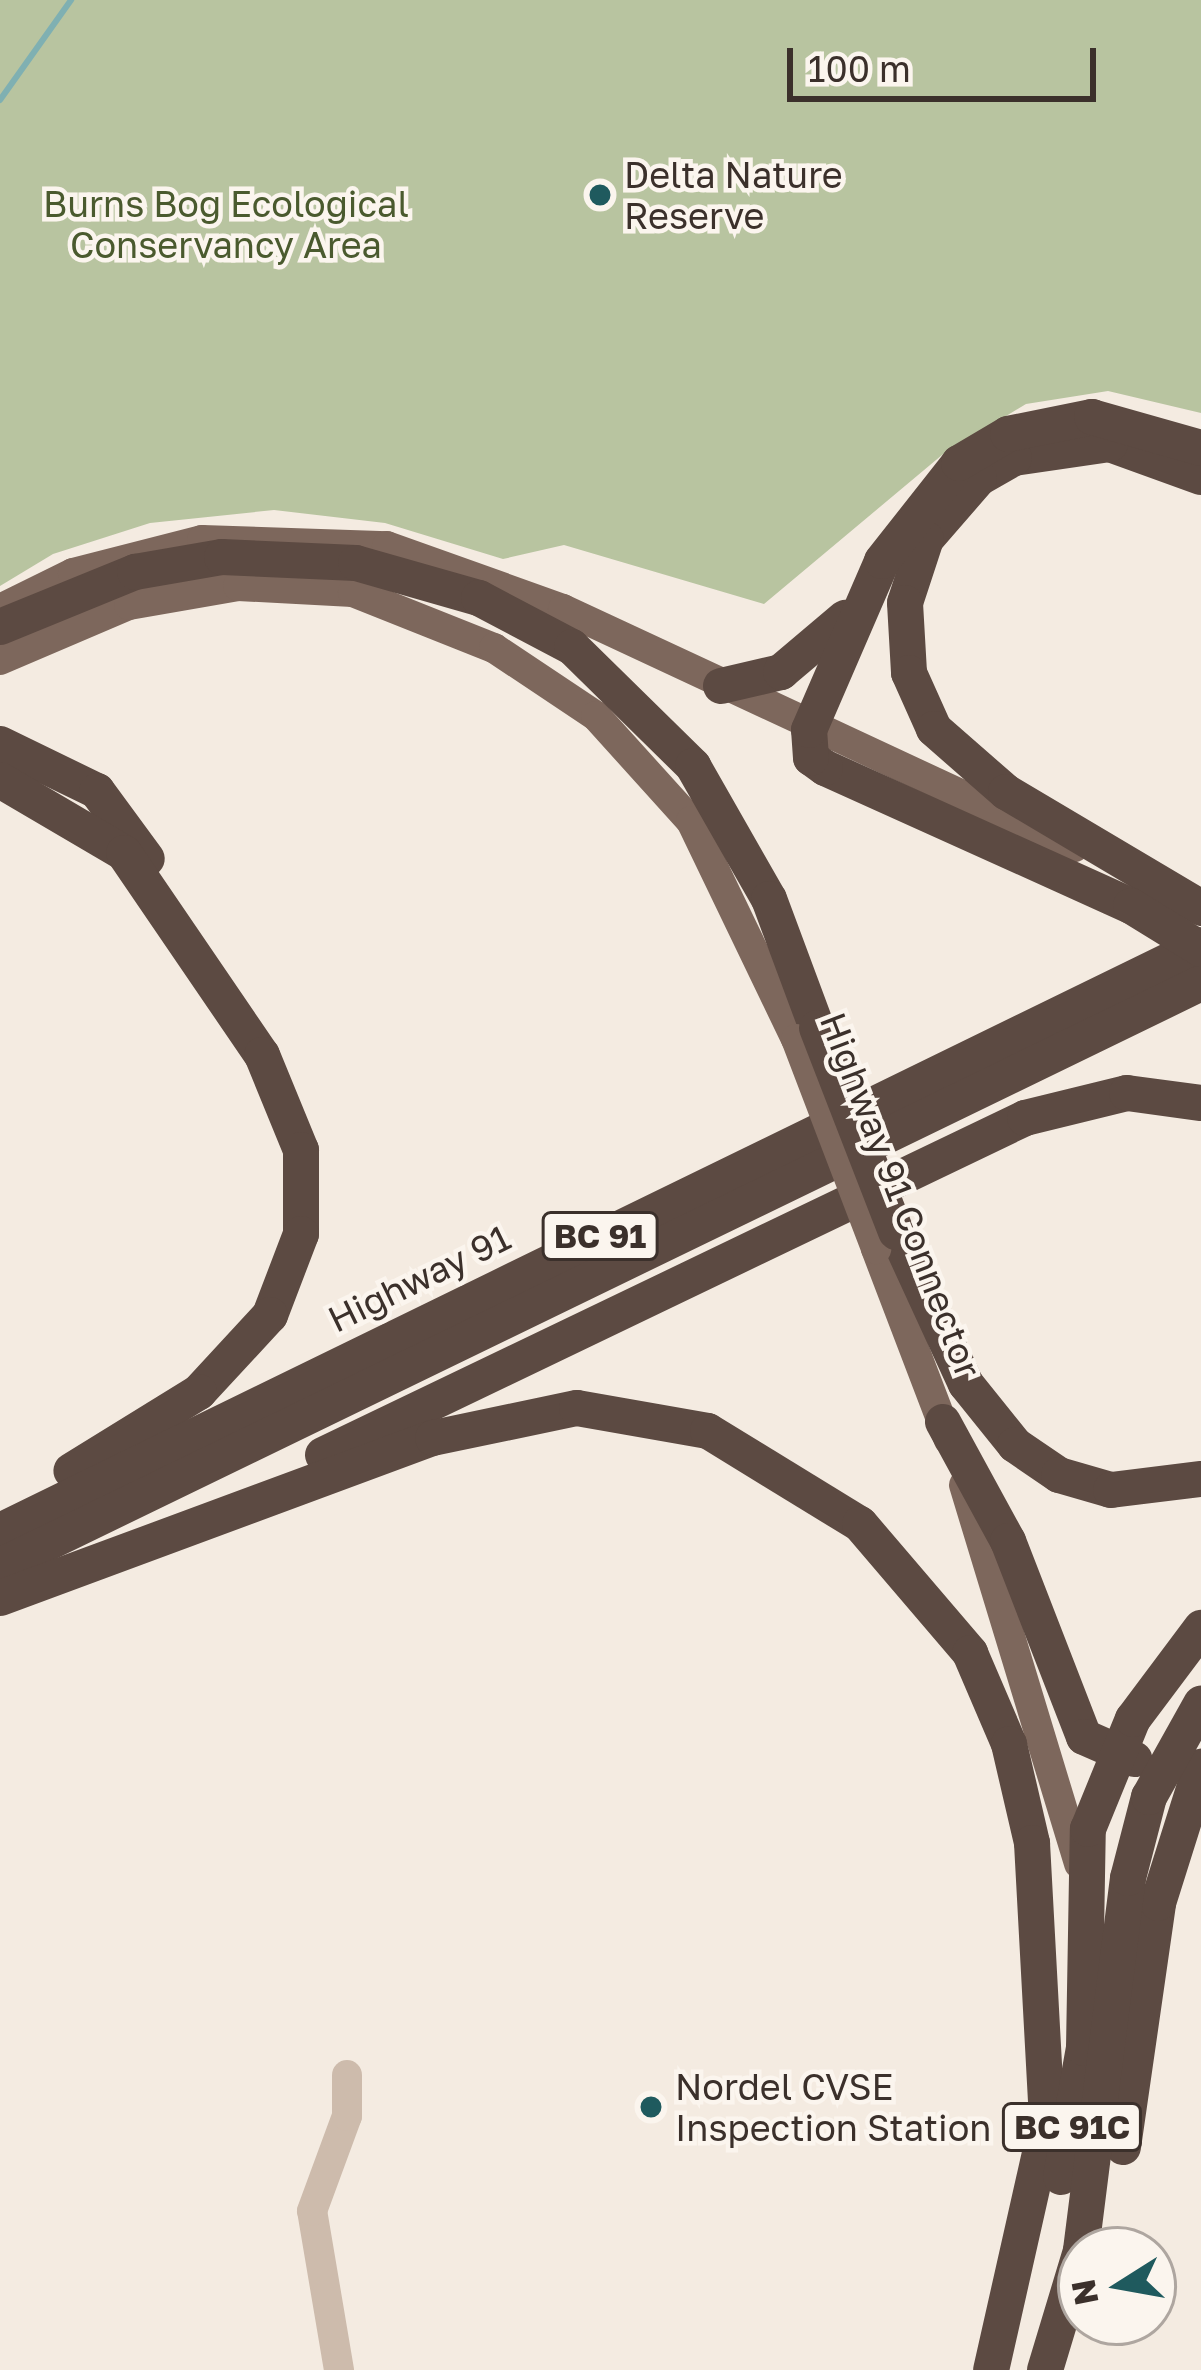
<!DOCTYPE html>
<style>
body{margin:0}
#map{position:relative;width:1201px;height:2370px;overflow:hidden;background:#f4ebe1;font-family:"Golos Text",sans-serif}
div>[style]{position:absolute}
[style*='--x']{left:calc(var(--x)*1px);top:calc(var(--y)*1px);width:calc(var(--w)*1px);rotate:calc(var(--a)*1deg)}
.green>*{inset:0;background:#b8c4a0}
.stream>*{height:6px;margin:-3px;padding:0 3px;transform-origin:3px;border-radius:3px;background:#7fb0b2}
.minor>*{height:30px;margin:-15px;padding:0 15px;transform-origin:15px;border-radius:15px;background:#cdbbac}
.major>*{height:30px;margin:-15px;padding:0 15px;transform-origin:15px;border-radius:15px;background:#7d675c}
.highway>*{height:36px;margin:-18px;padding:0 18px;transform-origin:18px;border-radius:18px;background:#5c4a42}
.major-bridge>*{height:30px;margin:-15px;padding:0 15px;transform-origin:15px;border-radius:15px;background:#7d675c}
.highway-bridge>*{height:36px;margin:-18px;padding:0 18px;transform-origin:18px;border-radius:18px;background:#5c4a42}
.dots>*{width:33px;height:33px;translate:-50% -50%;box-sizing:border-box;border:6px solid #fbf5ee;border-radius:50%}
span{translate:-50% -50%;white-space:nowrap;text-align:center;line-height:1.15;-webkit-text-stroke:9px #fbf5ee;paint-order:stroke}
.shield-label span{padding:3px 9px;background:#fbf5ee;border:3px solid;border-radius:9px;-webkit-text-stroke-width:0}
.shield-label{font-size:33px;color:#3b302b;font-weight:700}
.poi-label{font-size:36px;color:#3b302b}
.left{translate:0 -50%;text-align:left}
.park-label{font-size:36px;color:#4a5a2e}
.street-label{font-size:36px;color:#3b302b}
.north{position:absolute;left:1057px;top:2226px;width:120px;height:120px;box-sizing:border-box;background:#fbf5ee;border:3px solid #aea6a0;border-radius:50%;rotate:259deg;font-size:33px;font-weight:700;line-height:48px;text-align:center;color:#3b302b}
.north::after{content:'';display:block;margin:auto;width:42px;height:54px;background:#1f5a5e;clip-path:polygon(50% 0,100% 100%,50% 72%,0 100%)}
.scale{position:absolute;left:787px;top:48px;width:309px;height:54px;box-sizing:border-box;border:6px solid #3b302b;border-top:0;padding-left:15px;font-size:36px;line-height:42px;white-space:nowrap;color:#3b302b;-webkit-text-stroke:9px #fbf5ee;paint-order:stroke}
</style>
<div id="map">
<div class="green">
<i style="clip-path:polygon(0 0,1201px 0,1201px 413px,1108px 391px,1026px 404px,942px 455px,764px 604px,564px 545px,503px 559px,385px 523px,274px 510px,150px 523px,53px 554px,0 586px)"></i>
</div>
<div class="stream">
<i style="--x:0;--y:100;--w:123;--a:-54.6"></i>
</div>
<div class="minor">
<i style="--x:339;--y:2370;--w:161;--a:-99.6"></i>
<i style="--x:312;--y:2211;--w:101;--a:-69.8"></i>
<i style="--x:347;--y:2116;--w:41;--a:-90"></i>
</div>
<div class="major">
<i style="--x:0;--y:609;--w:81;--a:-26.3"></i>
<i style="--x:73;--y:573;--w:133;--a:-14.3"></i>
<i style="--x:202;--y:540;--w:185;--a:1.9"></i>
<i style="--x:387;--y:546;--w:187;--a:19.7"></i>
<i style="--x:563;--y:609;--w:564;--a:24.97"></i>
<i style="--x:0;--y:660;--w:140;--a:-23.1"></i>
<i style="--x:129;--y:605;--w:111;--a:-9.9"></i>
<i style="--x:238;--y:586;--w:115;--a:3"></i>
<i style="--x:353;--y:592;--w:152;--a:21.7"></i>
<i style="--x:494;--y:648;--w:123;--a:33.7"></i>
<i style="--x:596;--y:716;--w:142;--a:47.9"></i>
<i style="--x:691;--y:821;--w:242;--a:64.3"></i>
<i style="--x:876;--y:1249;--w:204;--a:69.1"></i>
<i style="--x:964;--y:1485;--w:396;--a:73.1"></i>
</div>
<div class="highway">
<i style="--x:1201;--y:477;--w:97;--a:-160.1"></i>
<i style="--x:1110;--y:444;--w:97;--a:171.7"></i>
<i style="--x:1014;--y:458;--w:40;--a:150.3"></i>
<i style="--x:979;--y:478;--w:81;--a:131"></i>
<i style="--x:926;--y:539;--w:67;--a:108.2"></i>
<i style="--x:905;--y:603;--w:70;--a:86.7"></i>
<i style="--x:909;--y:673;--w:61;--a:65.9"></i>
<i style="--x:934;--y:729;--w:96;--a:41.2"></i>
<i style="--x:1006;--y:792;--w:227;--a:30.7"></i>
<i style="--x:0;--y:627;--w:146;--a:-22.2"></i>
<i style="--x:135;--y:572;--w:88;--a:-9.8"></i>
<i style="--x:222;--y:557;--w:134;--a:2.6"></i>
<i style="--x:356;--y:563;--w:128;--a:15.9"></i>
<i style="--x:479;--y:598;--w:105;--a:27.8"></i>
<i style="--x:572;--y:647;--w:170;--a:44.5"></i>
<i style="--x:693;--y:766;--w:153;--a:60.3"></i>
<i style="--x:769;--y:899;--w:138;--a:69.6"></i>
<i style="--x:721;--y:686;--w:62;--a:-13.1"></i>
<i style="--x:781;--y:672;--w:84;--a:-40.2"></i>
<i style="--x:0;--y:744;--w:108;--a:25.9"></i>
<i style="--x:97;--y:791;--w:84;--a:53.7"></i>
<i style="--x:0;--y:780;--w:144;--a:30.5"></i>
<i style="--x:124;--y:853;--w:245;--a:55.7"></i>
<i style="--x:262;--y:1055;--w:103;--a:67.7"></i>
<i style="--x:301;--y:1150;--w:84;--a:90"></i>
<i style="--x:301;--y:1234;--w:87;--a:110.9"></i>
<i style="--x:270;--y:1315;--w:105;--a:132.7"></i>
<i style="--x:199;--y:1392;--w:150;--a:148.3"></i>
<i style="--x:1131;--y:906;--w:336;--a:-155.7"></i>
<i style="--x:825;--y:768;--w:17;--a:-144"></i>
<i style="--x:811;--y:758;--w:28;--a:-94"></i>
<i style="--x:809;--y:730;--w:184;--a:-66.6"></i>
<i style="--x:882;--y:561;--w:125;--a:-51.8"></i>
<i style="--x:959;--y:463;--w:57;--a:-30.6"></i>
<i style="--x:1008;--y:434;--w:86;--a:-11.4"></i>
<i style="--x:1092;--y:417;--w:113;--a:15.9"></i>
<i style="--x:896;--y:1232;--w:167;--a:65.3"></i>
<i style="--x:966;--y:1384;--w:78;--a:51.2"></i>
<i style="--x:1015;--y:1445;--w:53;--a:34.3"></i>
<i style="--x:1059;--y:1475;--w:54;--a:16.1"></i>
<i style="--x:1111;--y:1490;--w:91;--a:-7"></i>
<i style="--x:943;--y:1422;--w:136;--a:61.4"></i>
<i style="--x:1008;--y:1541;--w:210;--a:68.8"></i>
<i style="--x:1084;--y:1737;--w:55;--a:23.7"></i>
<i style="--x:323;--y:1455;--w:779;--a:-25.64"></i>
<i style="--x:1025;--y:1118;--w:105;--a:-13.8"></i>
<i style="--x:1127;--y:1093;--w:75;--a:7.7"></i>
<i style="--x:0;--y:1531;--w:1336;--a:-26.01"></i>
<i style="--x:0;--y:1566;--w:1335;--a:-25.89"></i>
<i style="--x:0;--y:1598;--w:462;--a:-20.3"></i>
<i style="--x:433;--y:1438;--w:147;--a:-11.8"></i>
<i style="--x:577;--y:1408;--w:133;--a:10"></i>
<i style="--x:708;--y:1431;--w:178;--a:31.5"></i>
<i style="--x:860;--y:1524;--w:170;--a:49.5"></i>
<i style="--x:970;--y:1653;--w:99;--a:66.8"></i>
<i style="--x:1009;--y:1744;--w:102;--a:76.9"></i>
<i style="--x:1032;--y:1843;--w:279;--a:86.9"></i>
<i style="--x:1047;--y:2122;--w:254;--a:102.7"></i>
<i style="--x:1123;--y:2147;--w:246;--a:-81.8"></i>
<i style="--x:1158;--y:1903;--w:143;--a:-72.5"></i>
<i style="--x:1061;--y:2177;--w:131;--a:-79.9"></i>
<i style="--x:1084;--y:2048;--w:219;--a:-89"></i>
<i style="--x:1088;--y:1829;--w:119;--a:-67.8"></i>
<i style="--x:1133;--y:1719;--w:114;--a:-53.2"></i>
<i style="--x:1081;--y:2250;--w:375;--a:-82.8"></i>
<i style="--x:1128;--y:1878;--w:84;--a:-75.5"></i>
<i style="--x:1149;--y:1797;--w:107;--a:-60.8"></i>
<i style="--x:1045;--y:2370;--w:124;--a:-73.2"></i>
</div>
<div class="major-bridge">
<i style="--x:796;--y:1039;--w:225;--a:69.1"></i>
</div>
<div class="highway-bridge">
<i style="--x:1131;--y:906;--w:82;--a:31.6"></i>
<i style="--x:817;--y:1028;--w:219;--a:68.8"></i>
</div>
<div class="dots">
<i style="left:600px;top:195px;background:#1f5a5e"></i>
<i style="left:651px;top:2107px;background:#1f5a5e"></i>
</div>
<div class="shield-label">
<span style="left:600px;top:1236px">BC 91</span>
<span style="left:1072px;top:2127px">BC 91C</span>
</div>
<div class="poi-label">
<span class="left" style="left:624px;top:195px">Delta Nature<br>Reserve</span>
<span class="left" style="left:675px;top:2107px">Nordel CVSE<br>Inspection Station</span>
</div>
<div class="park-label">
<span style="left:226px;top:224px">Burns Bog Ecological<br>Conservancy Area</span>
</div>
<div class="street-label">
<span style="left:901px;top:1195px;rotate:69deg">Highway 91 Connector</span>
<span style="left:419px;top:1278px;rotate:-26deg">Highway 91</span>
</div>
<div class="north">N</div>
<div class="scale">100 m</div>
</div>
